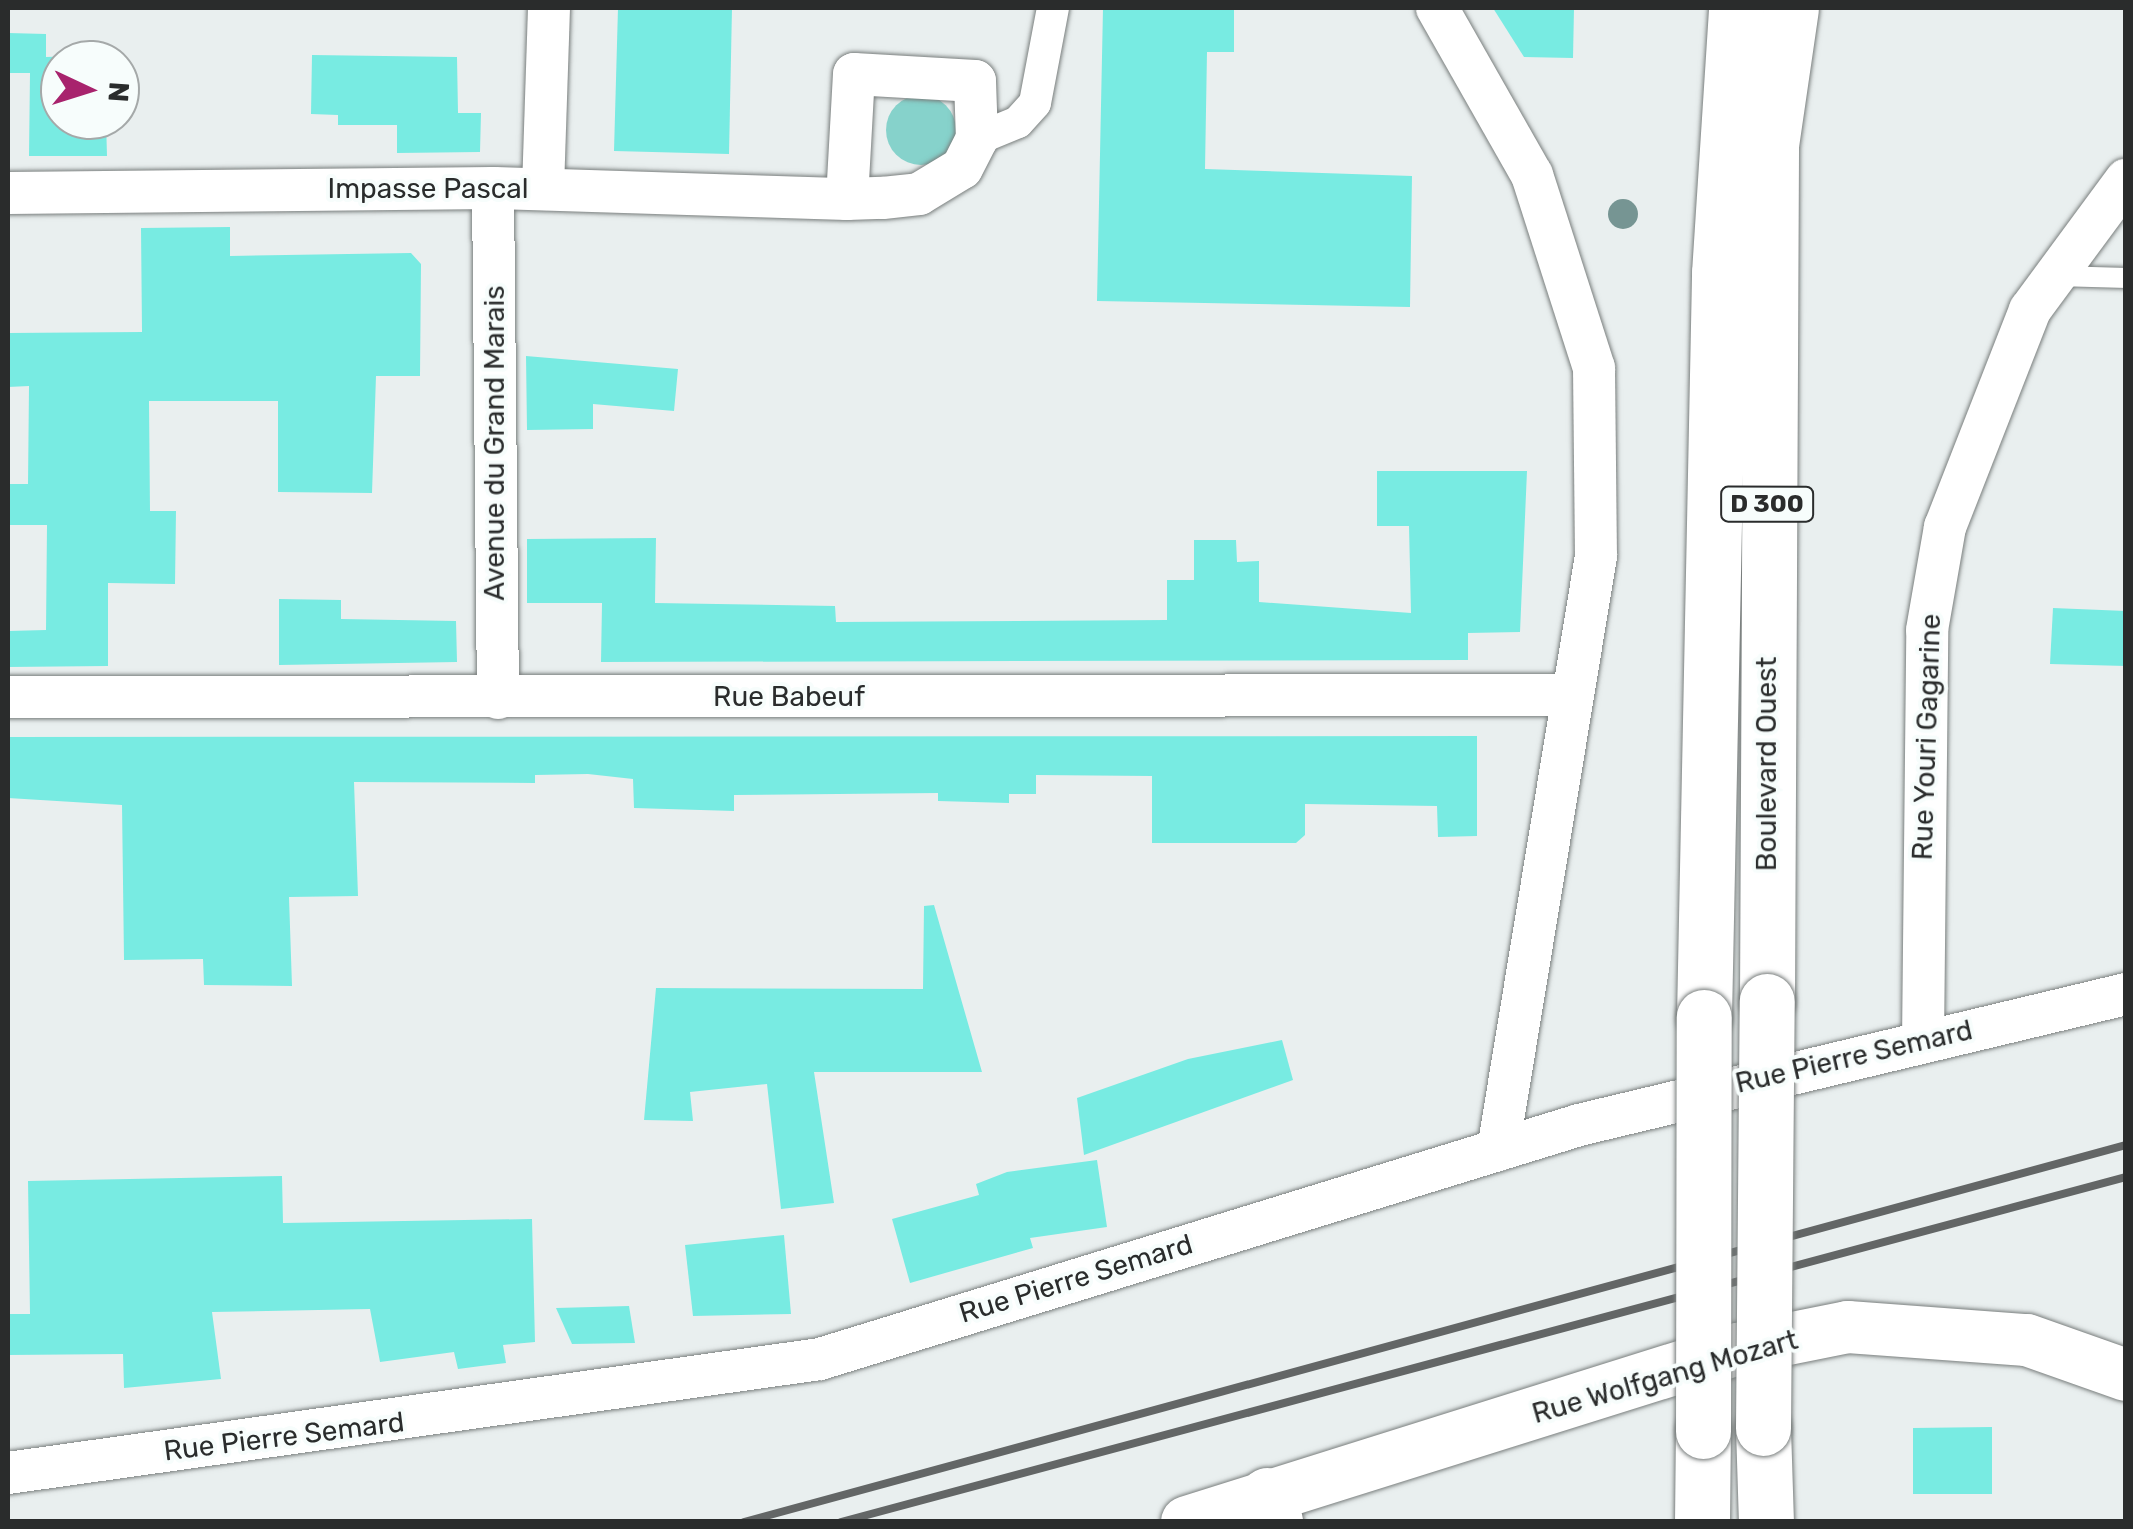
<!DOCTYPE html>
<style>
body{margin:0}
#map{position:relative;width:2133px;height:1529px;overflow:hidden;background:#e9efef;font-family:Rubik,sans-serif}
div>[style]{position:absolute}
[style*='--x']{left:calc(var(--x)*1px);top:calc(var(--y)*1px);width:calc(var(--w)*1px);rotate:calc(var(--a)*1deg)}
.green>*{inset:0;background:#86d2cb}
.round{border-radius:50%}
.building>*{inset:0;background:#78ebe2}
.roads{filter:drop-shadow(0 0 2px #797e7d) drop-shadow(0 0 2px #797e7d)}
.service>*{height:20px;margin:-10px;padding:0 10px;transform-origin:10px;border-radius:10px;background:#fff}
.pedestrian>*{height:32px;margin:-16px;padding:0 16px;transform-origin:16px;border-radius:16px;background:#fff}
.minor>*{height:42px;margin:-21px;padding:0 21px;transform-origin:21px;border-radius:21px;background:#fff}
.tertiary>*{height:52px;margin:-26px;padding:0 26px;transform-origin:26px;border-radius:26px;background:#fff}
.primary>*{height:55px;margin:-27.5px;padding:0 27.5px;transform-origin:27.5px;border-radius:27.5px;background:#fff}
.rail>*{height:8px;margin:-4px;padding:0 4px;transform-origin:4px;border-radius:4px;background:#636666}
.bridges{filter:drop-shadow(0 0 2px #797e7d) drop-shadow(0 0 2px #797e7d)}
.primary-bridge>*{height:55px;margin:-27.5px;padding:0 27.5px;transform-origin:27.5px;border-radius:27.5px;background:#fff}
.trees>*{width:30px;height:30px;margin:-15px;border-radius:50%;background:#769593}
span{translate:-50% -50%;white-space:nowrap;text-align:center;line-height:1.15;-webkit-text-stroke:8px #f7fdfc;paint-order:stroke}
.shield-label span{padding:2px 8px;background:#f7fdfc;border:2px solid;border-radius:8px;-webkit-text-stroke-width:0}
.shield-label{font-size:25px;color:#2a2c2c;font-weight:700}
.street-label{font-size:28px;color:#2a2c2c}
.frame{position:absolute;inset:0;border:10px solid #2a2c2c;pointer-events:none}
.north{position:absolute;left:40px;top:40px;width:100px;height:100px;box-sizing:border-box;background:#f7fdfc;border:2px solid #a5a9a9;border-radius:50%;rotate:94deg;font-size:28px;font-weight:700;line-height:40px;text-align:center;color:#2a2c2c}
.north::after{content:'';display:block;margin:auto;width:35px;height:45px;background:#a8236d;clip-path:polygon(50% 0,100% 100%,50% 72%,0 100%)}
</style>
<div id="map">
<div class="green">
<i class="round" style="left:886px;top:95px;width:70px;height:70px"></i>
</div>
<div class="building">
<i style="clip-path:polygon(618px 8px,732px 8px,729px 154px,614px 151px)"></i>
<i style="clip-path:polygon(1103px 8px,1234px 8px,1234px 52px,1207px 52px,1205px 169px,1412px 176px,1410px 307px,1097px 301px)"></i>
<i style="clip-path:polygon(1493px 8px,1574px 8px,1573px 58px,1524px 57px)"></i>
<i style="clip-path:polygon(8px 33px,46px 34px,46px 57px,105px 55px,60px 60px,60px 120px,106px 120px,107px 156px,29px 156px,30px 73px,8px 73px)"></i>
<i style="clip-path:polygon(312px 55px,457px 57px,458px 113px,481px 113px,480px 152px,397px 153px,397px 125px,338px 125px,338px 115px,311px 114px)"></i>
<i style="clip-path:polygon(230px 227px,230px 256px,411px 253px,421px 264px,420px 376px,376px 376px,372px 493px,278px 492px,278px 401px,149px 401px,150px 511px,176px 511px,175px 584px,108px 583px,108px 666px,8px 667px,8px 631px,46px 630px,47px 525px,8px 525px,8px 484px,28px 484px,29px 386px,8px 387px,8px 333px,142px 332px,141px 228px)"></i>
<i style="clip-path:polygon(526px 356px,678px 369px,674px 411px,593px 404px,593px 429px,527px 430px)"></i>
<i style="clip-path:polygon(1377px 471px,1527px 471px,1520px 632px,1468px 633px,1468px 660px,601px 662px,602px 603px,527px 603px,527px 539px,656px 538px,655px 603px,835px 606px,836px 622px,1167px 620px,1167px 580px,1194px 580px,1194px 540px,1236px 540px,1237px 562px,1259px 561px,1259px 602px,1411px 613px,1409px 526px,1377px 526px)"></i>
<i style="clip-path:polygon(279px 599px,341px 600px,341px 619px,456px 621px,457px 662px,279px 665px)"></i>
<i style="clip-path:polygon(2053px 608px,2126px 611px,2126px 666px,2050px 664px)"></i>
<i style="clip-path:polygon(1477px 736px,1477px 836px,1438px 837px,1437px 806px,1305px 804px,1305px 835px,1296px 843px,1152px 843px,1152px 776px,1036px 775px,1036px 794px,1009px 794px,1009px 803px,938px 801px,938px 793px,734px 795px,734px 811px,634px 808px,633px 779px,588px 774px,535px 775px,535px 783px,354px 782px,358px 896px,289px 897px,292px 986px,204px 985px,203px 959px,124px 960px,122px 805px,8px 798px,8px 737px)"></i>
<i style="clip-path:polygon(934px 905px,982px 1072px,814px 1072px,834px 1203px,781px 1209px,767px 1084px,690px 1092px,693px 1121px,644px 1120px,656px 988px,923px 989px,924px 906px)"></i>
<i style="clip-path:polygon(1282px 1040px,1293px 1080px,1084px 1155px,1077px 1098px,1188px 1059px)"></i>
<i style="clip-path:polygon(1097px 1160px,1107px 1227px,1030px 1238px,1033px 1248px,910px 1283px,892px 1219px,979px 1195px,976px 1184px,1007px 1172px)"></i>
<i style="clip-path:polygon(282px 1176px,283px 1223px,532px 1219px,535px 1342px,503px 1345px,506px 1363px,481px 1366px,458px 1369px,454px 1352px,380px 1362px,370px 1309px,212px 1312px,221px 1379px,124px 1388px,123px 1354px,8px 1355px,8px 1314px,30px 1314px,28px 1181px)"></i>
<i style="clip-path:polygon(784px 1235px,791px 1314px,693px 1316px,685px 1245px)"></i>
<i style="clip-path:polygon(629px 1306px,635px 1343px,572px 1344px,556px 1308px)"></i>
<i style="clip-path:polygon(1992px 1427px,1992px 1494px,1913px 1494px,1913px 1428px)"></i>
</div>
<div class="roads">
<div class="service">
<i style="--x:2058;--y:276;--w:68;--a:1.7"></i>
</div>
<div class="pedestrian">
<i style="--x:977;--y:139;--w:44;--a:-22.5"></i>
<i style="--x:1018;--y:122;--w:25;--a:-48"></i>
<i style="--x:1035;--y:103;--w:97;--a:-79.3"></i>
</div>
<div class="minor">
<i style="--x:1437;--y:8;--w:192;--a:60.4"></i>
<i style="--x:1532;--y:175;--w:203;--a:72.2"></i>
<i style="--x:1594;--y:368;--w:188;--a:89.4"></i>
<i style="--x:1596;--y:556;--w:602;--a:99.37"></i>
<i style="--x:493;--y:188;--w:510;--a:89.44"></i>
<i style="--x:543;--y:189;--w:181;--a:-88.1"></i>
<i style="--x:8;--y:193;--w:485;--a:-0.6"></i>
<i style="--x:493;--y:188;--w:354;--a:1.8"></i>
<i style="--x:847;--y:199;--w:36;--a:-2"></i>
<i style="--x:883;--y:198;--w:36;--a:-6"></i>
<i style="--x:919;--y:194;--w:50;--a:-31.2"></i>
<i style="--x:962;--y:168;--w:33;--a:-63"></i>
<i style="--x:977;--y:139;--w:58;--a:-92"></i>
<i style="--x:975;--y:81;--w:121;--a:-176.7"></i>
<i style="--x:854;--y:74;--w:125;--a:93.2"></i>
<i style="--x:8;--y:697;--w:1563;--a:-0.07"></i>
<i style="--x:1923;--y:1042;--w:412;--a:-89.4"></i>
<i style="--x:1927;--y:630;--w:105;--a:-80.1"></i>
<i style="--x:1945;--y:527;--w:233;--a:-68.6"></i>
<i style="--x:2030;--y:310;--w:162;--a:-53.6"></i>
<i style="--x:8;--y:1473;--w:820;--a:-7.99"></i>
<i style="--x:820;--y:1359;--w:794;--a:-17.13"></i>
<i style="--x:1579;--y:1125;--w:562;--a:-13.47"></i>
</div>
<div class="tertiary">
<i style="--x:1187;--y:1522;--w:578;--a:-17.43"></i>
<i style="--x:1738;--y:1349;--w:112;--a:-11.3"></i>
<i style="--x:1848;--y:1327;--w:179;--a:4.2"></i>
<i style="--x:2027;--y:1340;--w:105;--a:19.5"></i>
</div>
<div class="primary">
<i style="--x:1767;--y:1001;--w:856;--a:-89.73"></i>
<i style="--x:1771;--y:145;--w:138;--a:-81.7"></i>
<i style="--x:1704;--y:1017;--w:744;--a:-88.84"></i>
<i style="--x:1719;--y:273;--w:266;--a:-86.3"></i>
<i style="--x:1763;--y:1428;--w:94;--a:88.2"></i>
<i style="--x:1267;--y:1495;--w:28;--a:73"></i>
<i style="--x:1702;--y:1522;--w:91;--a:-89.4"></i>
</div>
</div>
<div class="rail">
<i style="--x:744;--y:1522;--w:1432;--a:-15.26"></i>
<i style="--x:841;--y:1522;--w:1331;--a:-15.03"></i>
</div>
<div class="bridges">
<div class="primary-bridge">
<i style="--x:1763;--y:1428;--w:427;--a:-89.5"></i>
<i style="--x:1703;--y:1431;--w:414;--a:-89.9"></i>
</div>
</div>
<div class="trees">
<i style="left:1623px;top:214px"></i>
</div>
<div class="shield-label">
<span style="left:1767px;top:504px">D 300</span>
</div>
<div class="street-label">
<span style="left:428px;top:189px">Impasse Pascal</span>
<span style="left:495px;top:443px;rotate:-90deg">Avenue du Grand Marais</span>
<span style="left:789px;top:697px">Rue Babeuf</span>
<span style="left:1927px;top:737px;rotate:-88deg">Rue Youri Gagarine</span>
<span style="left:1767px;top:764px;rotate:-90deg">Boulevard Ouest</span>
<span style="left:1854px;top:1057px;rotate:-13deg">Rue Pierre Semard</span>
<span style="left:1076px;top:1279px;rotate:-17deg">Rue Pierre Semard</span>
<span style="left:1665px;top:1377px;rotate:-16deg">Rue Wolfgang Mozart</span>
<span style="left:284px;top:1437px;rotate:-7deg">Rue Pierre Semard</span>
</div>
<div class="frame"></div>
<div class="north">N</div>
</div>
